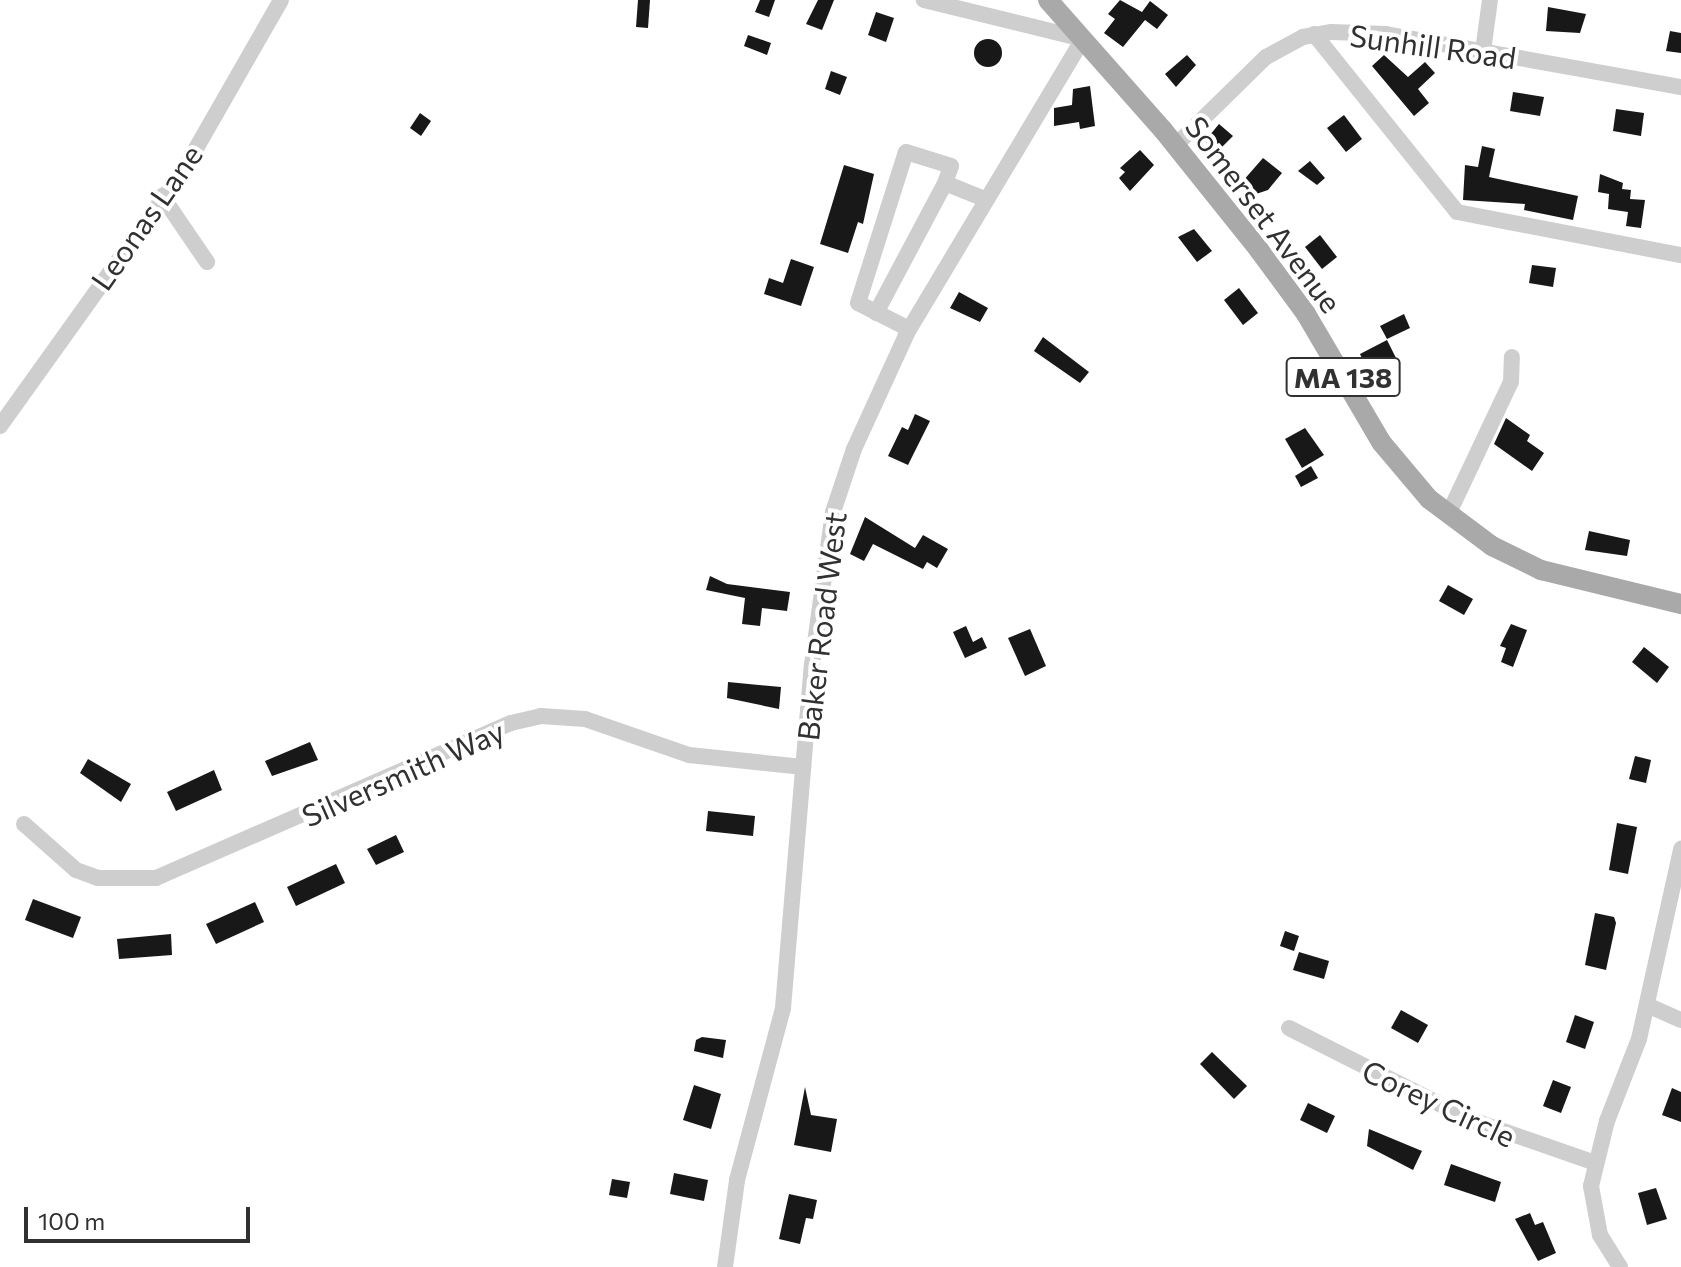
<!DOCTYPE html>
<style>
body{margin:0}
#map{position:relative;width:1681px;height:1267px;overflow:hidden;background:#fff;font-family:Commissioner,sans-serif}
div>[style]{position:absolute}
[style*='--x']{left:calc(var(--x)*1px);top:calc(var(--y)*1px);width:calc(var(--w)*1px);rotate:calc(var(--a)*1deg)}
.building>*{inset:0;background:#181818}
.round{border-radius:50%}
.minor>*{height:16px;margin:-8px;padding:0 8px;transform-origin:8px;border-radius:8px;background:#cecece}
.major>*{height:20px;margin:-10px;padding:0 10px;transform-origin:10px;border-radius:10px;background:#a9a9a9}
span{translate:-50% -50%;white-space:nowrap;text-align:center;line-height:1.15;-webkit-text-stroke:8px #fff;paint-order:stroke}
.shield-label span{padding:2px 6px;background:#fff;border:2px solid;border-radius:6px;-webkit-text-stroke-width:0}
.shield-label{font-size:28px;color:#313131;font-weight:700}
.street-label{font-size:30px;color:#313131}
.scale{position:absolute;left:24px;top:1207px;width:226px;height:36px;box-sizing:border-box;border:4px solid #313131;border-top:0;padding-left:10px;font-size:24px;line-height:28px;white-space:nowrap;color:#313131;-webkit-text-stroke:6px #fff;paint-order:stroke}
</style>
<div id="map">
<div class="building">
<i style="clip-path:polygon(638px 0,650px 0,648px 28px,636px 27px)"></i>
<i style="clip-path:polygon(760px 0,775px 0,769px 17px,755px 12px)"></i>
<i style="clip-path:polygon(818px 0,834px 0,822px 30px,806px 24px)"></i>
<i style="clip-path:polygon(1120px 0,1142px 12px,1150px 1px,1168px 15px,1157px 29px,1145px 20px,1123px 47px,1104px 33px,1115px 19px,1108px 14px)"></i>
<i style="clip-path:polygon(1548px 7px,1586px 14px,1580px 33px,1546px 31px)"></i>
<i style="clip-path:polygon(876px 12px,894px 18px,886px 42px,868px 35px)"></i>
<i style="clip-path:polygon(1670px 31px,1681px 33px,1681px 53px,1666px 51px)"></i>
<i style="clip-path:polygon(748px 35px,771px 43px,767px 55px,744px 46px)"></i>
<i class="round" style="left:974px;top:39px;width:28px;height:28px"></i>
<i style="clip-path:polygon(1187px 55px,1196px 65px,1176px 87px,1165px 74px)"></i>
<i style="clip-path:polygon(1384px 55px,1408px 77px,1425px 62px,1435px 73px,1418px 89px,1429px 103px,1414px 116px,1372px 66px)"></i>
<i style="clip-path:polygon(831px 71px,847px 77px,840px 95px,825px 89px)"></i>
<i style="clip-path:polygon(1090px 86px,1095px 126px,1080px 129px,1079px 122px,1054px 126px,1054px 108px,1072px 105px,1073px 89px)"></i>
<i style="clip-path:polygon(1513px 92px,1544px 97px,1540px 116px,1510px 111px)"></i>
<i style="clip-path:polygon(1616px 109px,1644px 113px,1641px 136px,1613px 131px)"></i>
<i style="clip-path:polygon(420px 113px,431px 121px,421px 136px,410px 128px)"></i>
<i style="clip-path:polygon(1344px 115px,1362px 139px,1346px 152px,1327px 128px)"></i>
<i style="clip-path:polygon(1219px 124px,1233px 136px,1217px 152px,1205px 141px)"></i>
<i style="clip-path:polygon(1482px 146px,1495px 149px,1489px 177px,1578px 196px,1573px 220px,1524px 210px,1525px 204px,1463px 200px,1465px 165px,1478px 167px)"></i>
<i style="clip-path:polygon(1140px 150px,1154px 165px,1130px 191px,1119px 178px,1125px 172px,1120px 168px)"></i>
<i style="clip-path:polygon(1263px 158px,1282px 173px,1268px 190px,1253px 195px,1242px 182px)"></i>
<i style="clip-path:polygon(1310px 161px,1325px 178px,1317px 185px,1298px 171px)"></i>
<i style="clip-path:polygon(844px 165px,874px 174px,863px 224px,858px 222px,848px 253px,820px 244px)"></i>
<i style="clip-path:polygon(1600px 174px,1623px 183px,1622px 189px,1631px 190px,1630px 199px,1645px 200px,1641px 228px,1626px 226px,1628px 212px,1608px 209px,1609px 194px,1598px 192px)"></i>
<i style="clip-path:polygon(1194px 229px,1212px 251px,1197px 262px,1178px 237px)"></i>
<i style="clip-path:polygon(1320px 235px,1337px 257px,1322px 269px,1305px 247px)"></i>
<i style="clip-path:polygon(791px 259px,814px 267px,801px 306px,764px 294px,769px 278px,783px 283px)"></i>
<i style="clip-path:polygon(1532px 265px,1556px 268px,1553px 287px,1529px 283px)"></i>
<i style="clip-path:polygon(1239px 288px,1258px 313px,1243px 325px,1224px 300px)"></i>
<i style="clip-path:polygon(959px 292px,988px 308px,980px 322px,950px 308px)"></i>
<i style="clip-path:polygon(1404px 314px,1410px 328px,1387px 339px,1380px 326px)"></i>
<i style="clip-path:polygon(1043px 337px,1089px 372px,1080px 383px,1034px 351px)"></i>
<i style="clip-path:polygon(1387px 340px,1396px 358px,1368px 372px,1360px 354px)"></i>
<i style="clip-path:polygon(915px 414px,930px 421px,908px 465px,888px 456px,902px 427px,908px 430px)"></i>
<i style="clip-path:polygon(1506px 418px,1530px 435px,1527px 441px,1544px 453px,1532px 471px,1494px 444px)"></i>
<i style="clip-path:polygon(1305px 428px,1324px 455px,1302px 468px,1285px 439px)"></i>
<i style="clip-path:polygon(1311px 466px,1318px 478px,1301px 487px,1295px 476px)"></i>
<i style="clip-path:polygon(865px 517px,915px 548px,923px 535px,948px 549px,937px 568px,927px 562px,923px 569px,873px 544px,864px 561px,850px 554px)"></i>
<i style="clip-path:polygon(1589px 531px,1630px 540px,1627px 556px,1585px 550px)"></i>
<i style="clip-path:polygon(710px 576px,727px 584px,790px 592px,787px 611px,762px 608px,760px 626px,742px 624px,745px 598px,706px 590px)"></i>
<i style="clip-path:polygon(1448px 585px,1473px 599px,1464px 615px,1439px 601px)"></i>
<i style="clip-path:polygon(1511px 624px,1527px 630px,1513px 667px,1501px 662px,1506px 648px,1500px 646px)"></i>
<i style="clip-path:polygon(966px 626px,973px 642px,982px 637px,987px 648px,965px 658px,953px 632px)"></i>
<i style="clip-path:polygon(1030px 629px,1046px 666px,1025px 676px,1008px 638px)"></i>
<i style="clip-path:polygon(1644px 647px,1669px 667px,1657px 683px,1632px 662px)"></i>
<i style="clip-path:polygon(728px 682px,781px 687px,779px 709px,727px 698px)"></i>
<i style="clip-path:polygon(310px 742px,318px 760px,272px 776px,265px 761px)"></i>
<i style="clip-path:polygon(1635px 756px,1651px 760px,1646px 783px,1629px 779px)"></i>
<i style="clip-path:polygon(88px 759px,131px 784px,121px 802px,80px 773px)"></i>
<i style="clip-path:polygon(214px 770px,222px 790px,176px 811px,167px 792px)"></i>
<i style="clip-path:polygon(708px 811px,755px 816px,753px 836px,706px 831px)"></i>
<i style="clip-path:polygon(1617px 823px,1637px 827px,1628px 874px,1609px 870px)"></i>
<i style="clip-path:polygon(396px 835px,404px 852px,376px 865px,367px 849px)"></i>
<i style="clip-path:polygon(336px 864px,345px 883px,296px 906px,287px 887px)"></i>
<i style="clip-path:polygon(33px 899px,81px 917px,73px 938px,25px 920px)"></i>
<i style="clip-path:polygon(255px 902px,264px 922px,216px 944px,206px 924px)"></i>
<i style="clip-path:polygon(1595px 913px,1614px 917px,1616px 923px,1606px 970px,1585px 965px)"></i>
<i style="clip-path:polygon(1285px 931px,1299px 936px,1294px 951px,1280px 946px)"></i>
<i style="clip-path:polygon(171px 934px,172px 955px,119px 959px,117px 939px)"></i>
<i style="clip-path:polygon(1299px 952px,1329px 961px,1324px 979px,1293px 970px)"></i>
<i style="clip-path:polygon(1401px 1010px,1428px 1025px,1418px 1043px,1391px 1028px)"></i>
<i style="clip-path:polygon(1575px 1015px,1594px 1022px,1585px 1049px,1566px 1042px)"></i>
<i style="clip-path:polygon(702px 1037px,726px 1040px,723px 1058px,694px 1051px,696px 1040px)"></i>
<i style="clip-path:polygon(1212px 1052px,1247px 1086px,1234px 1099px,1200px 1064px)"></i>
<i style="clip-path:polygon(1553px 1080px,1571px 1087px,1561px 1113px,1543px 1106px)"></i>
<i style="clip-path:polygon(694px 1085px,721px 1094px,711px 1129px,683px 1120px)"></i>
<i style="clip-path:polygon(805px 1087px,811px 1115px,837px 1119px,831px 1152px,794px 1145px)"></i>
<i style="clip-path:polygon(1672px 1088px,1681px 1092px,1681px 1122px,1662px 1115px)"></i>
<i style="clip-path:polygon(1308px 1103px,1335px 1116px,1327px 1133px,1300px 1120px)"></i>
<i style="clip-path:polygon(1369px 1129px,1422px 1151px,1413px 1170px,1367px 1146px)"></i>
<i style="clip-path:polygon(1451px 1164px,1501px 1182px,1495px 1202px,1444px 1185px)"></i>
<i style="clip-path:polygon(674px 1173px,708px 1180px,704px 1201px,670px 1194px)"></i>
<i style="clip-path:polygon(612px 1179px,630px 1182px,627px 1198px,609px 1195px)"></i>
<i style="clip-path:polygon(1656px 1188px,1667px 1219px,1647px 1225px,1638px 1193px)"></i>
<i style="clip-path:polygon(789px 1194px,817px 1200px,813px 1219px,806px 1218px,800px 1244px,779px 1239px)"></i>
<i style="clip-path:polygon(1530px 1213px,1535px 1225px,1543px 1222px,1556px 1253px,1538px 1261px,1515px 1219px)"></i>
</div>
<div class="minor">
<i style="--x:1314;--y:34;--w:228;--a:51.2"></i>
<i style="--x:1457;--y:212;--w:228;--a:10.9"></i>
<i style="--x:1483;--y:51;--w:51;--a:-82.2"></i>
<i style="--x:1176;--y:145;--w:126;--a:-44.4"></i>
<i style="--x:1266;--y:57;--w:42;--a:-28.4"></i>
<i style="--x:1303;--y:37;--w:29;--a:-10"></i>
<i style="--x:1332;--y:32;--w:54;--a:2.1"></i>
<i style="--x:1386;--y:34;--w:300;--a:10.2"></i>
<i style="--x:162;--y:196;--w:80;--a:55.7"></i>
<i style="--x:876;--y:313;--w:147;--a:-62"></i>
<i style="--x:909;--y:329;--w:57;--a:-153"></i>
<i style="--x:858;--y:303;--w:158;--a:-72.4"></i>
<i style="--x:906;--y:152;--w:47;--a:17.3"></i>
<i style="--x:951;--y:166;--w:18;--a:109"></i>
<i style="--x:945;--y:183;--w:45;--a:22"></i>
<i style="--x:0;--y:426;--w:320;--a:-54.4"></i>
<i style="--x:186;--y:166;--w:191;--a:-60.2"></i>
<i style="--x:1448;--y:515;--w:147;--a:-64.7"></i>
<i style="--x:1511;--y:382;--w:25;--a:-88"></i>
<i style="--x:24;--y:824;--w:69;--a:41.5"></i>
<i style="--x:76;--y:870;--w:23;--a:20"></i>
<i style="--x:98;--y:878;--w:58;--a:0"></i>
<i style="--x:156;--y:878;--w:387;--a:-23.6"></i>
<i style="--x:511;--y:723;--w:31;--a:-13"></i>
<i style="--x:541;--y:716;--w:44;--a:3.9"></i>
<i style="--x:585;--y:719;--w:110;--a:19.1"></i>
<i style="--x:689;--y:755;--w:115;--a:6"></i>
<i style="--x:1647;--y:1005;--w:37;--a:24"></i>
<i style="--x:1289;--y:1028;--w:202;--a:26.8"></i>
<i style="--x:1469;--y:1119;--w:133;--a:19.2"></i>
<i style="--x:725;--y:1267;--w:88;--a:-82.1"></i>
<i style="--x:737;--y:1180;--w:178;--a:-75"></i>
<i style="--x:783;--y:1008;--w:344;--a:-85.2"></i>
<i style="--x:812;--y:665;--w:154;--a:-82.2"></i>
<i style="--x:833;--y:512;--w:66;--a:-71.6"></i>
<i style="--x:854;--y:449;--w:128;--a:-65.4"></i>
<i style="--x:907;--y:333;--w:343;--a:-59.1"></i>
<i style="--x:1083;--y:39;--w:164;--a:-166.2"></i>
<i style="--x:1620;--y:1267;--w:38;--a:-122"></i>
<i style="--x:1600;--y:1235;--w:50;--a:-100.4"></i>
<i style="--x:1591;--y:1186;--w:67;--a:-76.2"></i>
<i style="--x:1607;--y:1121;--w:88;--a:-68.7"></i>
<i style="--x:1639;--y:1039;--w:195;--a:-77.5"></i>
</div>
<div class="major">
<i style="--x:1048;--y:0;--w:174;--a:48.5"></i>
<i style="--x:1163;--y:130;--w:154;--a:51.3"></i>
<i style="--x:1259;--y:250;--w:79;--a:53.7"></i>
<i style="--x:1306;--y:314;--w:148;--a:59.6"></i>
<i style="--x:1381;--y:442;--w:75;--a:49.9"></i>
<i style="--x:1429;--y:499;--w:79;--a:36.7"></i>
<i style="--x:1492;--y:546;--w:55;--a:26.1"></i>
<i style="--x:1541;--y:570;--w:144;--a:13.7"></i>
</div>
<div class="shield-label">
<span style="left:1343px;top:377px">MA 138</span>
</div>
<div class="street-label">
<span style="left:1433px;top:46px;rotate:8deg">Sunhill Road</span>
<span style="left:1264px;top:214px;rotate:53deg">Somerset Avenue</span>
<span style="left:146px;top:217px;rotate:-55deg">Leonas Lane</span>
<span style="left:821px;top:626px;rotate:-83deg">Baker Road West</span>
<span style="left:403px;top:773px;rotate:-24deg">Silversmith Way</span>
<span style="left:1439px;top:1103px;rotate:25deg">Corey Circle</span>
</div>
<div class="scale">100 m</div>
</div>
